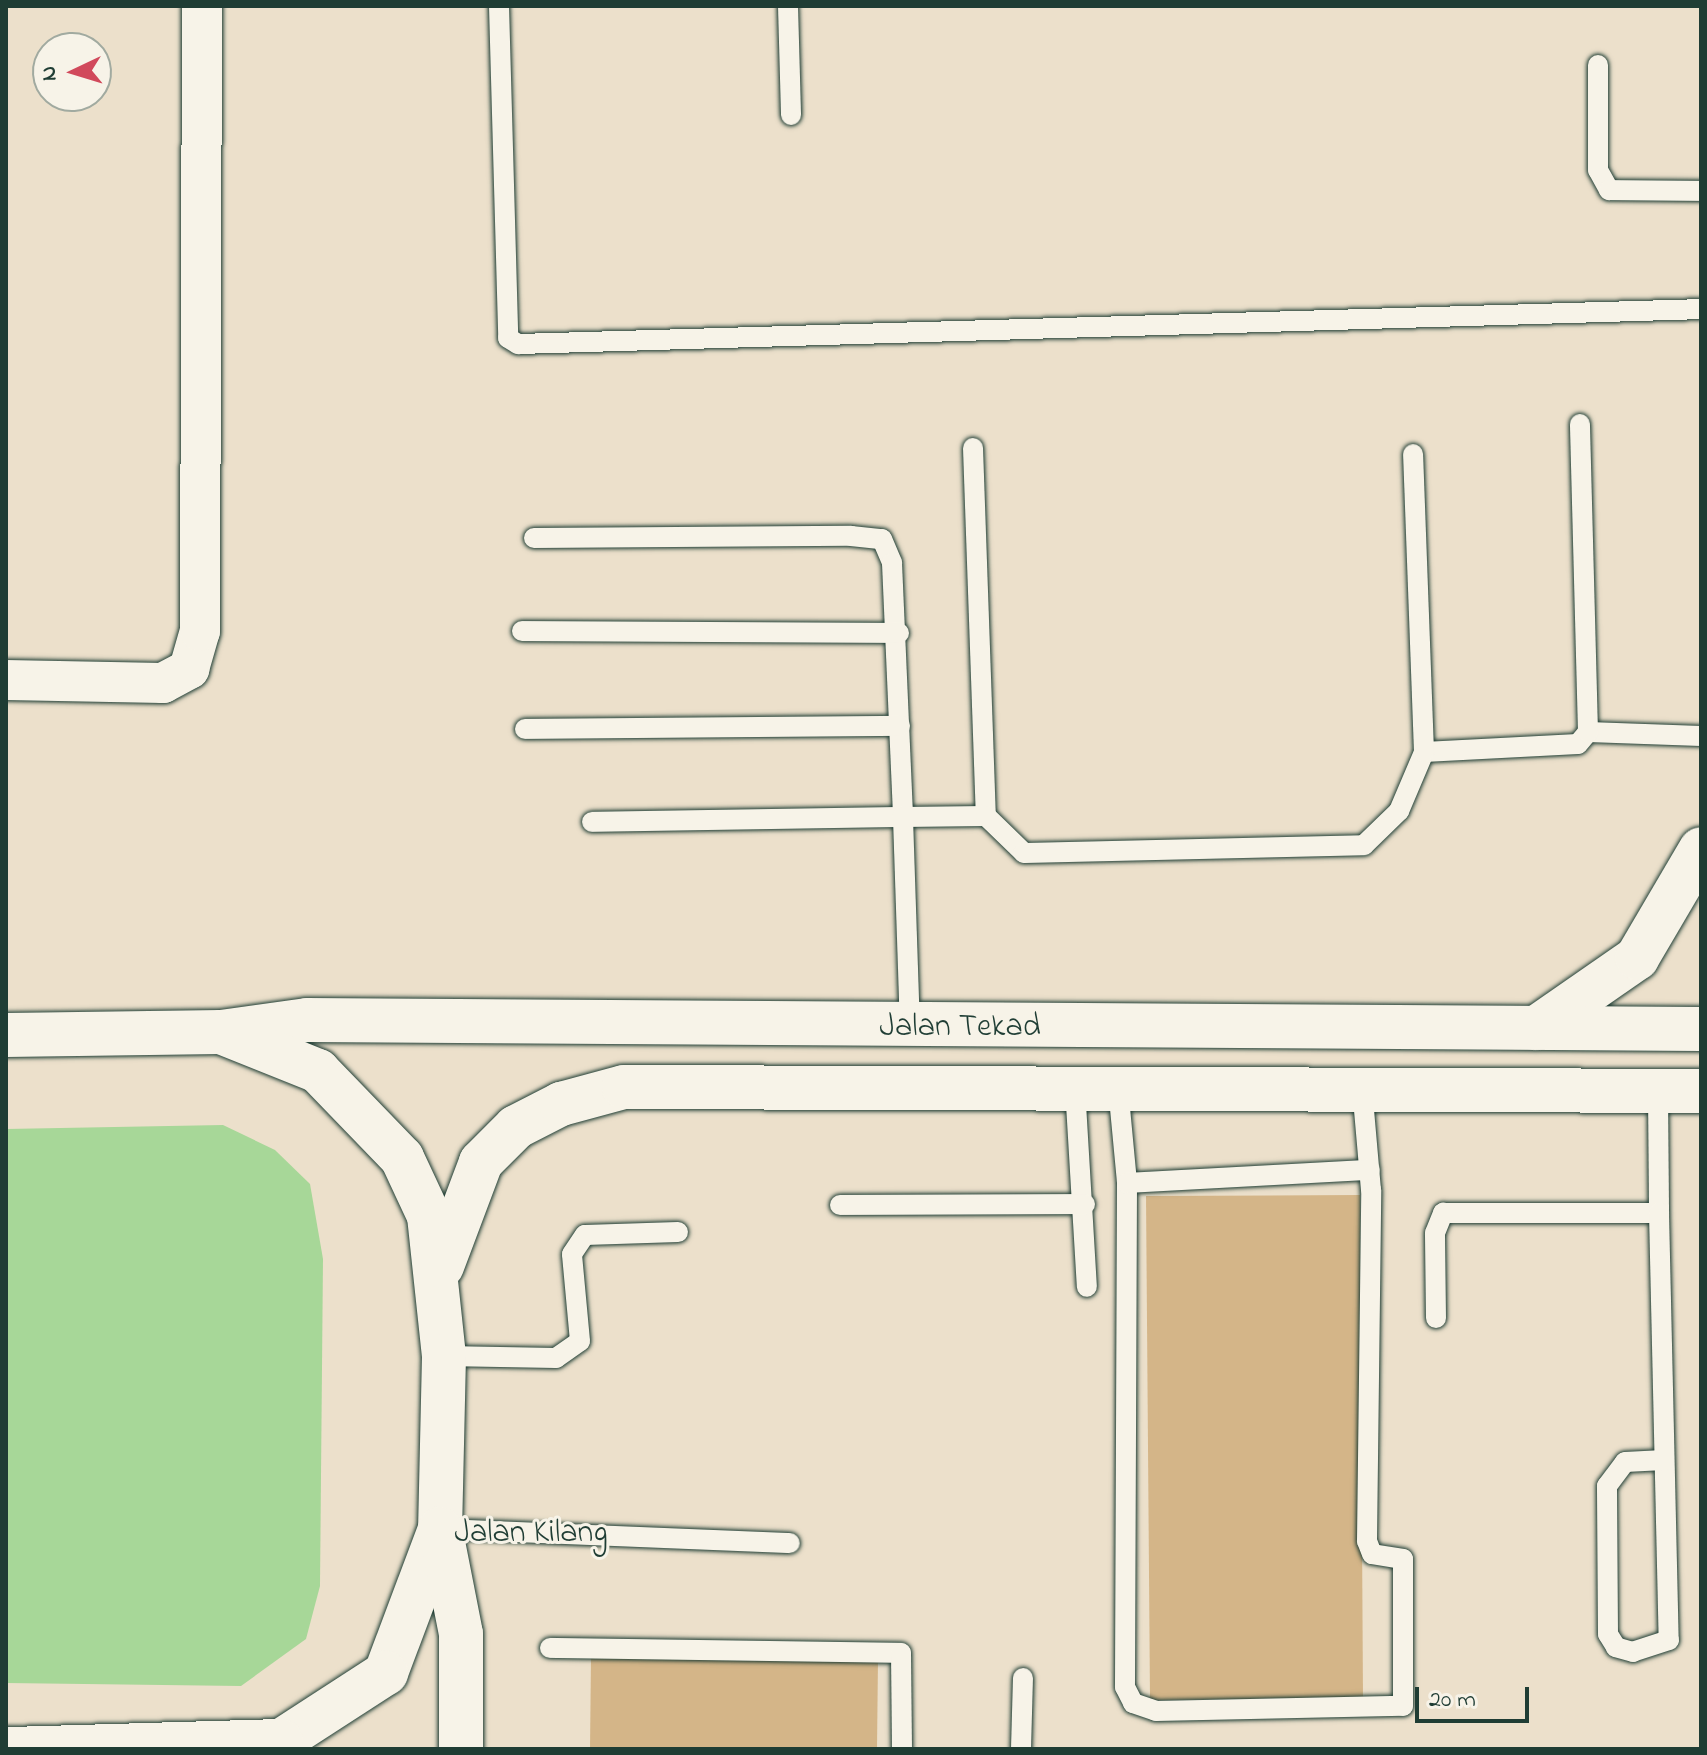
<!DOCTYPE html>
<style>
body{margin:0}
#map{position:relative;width:1707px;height:1755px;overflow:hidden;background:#ece0cb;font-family:"Indie Flower",sans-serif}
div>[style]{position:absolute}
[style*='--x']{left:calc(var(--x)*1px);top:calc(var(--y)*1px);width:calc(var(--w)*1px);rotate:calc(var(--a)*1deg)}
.green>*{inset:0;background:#a7d798}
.building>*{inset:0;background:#d4b588}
.roads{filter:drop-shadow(0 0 2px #1f3d34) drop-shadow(0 0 2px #1f3d34)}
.lane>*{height:20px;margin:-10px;padding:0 10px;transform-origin:10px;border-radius:10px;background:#f7f3e8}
.street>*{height:40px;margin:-20px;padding:0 20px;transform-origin:20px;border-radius:20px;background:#f7f3e8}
.secondary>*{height:44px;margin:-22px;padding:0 22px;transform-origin:22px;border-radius:22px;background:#f7f3e8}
span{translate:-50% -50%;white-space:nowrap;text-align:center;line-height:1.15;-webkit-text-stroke:6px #f7f3e8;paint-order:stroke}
.street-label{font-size:32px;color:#1f3d34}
.frame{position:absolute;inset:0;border:8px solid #1f3d34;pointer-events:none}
.north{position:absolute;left:32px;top:32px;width:80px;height:80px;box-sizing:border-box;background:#f7f3e8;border:2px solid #a1aaa0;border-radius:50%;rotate:266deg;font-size:22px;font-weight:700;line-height:32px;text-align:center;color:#1f3d34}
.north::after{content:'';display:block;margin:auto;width:28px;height:36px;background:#d1495b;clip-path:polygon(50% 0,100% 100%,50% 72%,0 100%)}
.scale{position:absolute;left:1415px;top:1687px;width:114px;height:36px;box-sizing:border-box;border:4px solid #1f3d34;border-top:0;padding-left:10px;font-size:24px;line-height:28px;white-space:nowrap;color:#1f3d34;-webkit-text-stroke:6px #f7f3e8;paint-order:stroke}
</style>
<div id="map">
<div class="green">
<i style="clip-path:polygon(223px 1125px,275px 1150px,310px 1184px,323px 1259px,320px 1586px,306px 1639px,241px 1686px,6px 1683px,6px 1129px)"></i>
</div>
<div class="building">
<i style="clip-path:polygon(1360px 1195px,1363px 1698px,1150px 1700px,1146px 1196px)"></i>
<i style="clip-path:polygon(591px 1656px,878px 1659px,877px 1749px,590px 1749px)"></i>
</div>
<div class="roads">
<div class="lane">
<i style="--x:499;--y:6;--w:332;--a:88.4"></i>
<i style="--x:508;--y:338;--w:12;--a:31"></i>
<i style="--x:518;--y:344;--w:1184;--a:-1.69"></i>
<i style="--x:788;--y:6;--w:109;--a:88.4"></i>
<i style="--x:1598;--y:65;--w:105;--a:90"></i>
<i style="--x:1598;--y:170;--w:23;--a:61"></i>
<i style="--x:1609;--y:190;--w:92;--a:0.6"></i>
<i style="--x:973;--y:448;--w:368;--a:88"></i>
<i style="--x:534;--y:538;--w:317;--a:-0.4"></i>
<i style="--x:851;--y:536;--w:31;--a:6"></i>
<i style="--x:882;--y:539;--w:26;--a:67"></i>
<i style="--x:892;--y:563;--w:254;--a:87.5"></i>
<i style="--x:903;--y:817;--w:311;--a:179.1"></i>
<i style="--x:522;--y:631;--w:377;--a:0.3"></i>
<i style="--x:525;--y:729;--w:375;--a:-0.5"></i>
<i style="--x:1588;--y:732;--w:113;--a:2"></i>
<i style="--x:1424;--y:752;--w:154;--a:-3"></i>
<i style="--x:1578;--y:744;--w:16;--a:-50"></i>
<i style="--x:1588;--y:732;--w:308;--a:-91.5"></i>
<i style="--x:910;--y:1029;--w:212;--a:-91.9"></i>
<i style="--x:903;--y:817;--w:83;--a:-0.7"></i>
<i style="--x:986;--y:816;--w:53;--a:44.2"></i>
<i style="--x:1024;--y:853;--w:340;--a:-1.3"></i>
<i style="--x:1364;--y:845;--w:49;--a:-44.2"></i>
<i style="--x:1399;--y:811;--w:64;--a:-67"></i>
<i style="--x:1424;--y:752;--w:298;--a:-92.1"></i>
<i style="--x:1075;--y:1087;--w:200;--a:86.6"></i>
<i style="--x:1118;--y:1087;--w:96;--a:84.6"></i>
<i style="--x:1127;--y:1183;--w:504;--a:90.23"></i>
<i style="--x:1125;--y:1687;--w:18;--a:63"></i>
<i style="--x:1133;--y:1703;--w:24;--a:19"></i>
<i style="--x:1156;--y:1711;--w:247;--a:-1.2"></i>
<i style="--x:1403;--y:1706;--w:147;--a:-90"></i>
<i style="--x:1403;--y:1559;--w:31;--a:-171"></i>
<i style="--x:1372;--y:1554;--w:14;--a:-111"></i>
<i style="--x:1367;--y:1541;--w:351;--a:-89.3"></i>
<i style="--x:1371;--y:1190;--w:103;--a:-95"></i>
<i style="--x:1658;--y:1092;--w:121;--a:89.5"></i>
<i style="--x:1127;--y:1183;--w:243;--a:-3.1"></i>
<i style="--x:840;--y:1205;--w:245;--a:-0.2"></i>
<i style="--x:1436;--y:1318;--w:85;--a:-90.7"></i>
<i style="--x:1435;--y:1233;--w:22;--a:-68"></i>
<i style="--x:1443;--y:1213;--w:216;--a:0"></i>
<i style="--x:1659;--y:1213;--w:427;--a:88.7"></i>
<i style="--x:1669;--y:1640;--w:38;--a:162"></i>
<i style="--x:1633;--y:1652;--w:18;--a:-164"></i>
<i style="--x:1616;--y:1647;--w:15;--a:-122"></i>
<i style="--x:1608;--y:1634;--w:148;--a:-90.4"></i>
<i style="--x:1607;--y:1486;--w:30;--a:-53"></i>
<i style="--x:1625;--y:1462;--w:39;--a:-3"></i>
<i style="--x:444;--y:1356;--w:112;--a:1"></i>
<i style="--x:556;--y:1358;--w:29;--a:-35"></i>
<i style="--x:580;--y:1341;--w:87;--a:-95.3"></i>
<i style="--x:572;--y:1254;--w:23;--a:-56"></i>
<i style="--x:585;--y:1235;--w:93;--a:-1.8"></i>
<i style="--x:440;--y:1529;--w:350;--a:2.3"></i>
<i style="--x:550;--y:1648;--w:351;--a:0.8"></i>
<i style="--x:901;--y:1653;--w:96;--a:89.4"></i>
<i style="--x:1021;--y:1749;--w:71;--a:-88.4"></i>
</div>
<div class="street">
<i style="--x:6;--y:680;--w:157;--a:1.1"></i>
<i style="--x:163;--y:683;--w:30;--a:-28"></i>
<i style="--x:189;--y:669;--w:40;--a:-74"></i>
<i style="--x:200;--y:631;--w:625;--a:-89.82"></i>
</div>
<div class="secondary">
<i style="--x:1536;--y:1028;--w:123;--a:-34.7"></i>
<i style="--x:1637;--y:958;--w:126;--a:-59.6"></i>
<i style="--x:221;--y:1032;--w:87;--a:-7.9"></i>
<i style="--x:307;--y:1020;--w:1394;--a:0.37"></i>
<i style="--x:6;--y:1035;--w:215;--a:-0.8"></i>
<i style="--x:221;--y:1032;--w:105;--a:21.9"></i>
<i style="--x:318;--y:1071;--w:121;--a:46"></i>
<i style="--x:402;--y:1158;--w:64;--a:65"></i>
<i style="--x:429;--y:1216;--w:141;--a:83.9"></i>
<i style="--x:444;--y:1356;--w:173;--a:91.3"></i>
<i style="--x:440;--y:1529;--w:154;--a:110.6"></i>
<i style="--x:386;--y:1673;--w:125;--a:147.1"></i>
<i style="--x:281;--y:1741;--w:275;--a:178.3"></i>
<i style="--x:442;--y:1266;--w:111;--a:-69.4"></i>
<i style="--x:481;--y:1162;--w:49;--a:-45"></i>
<i style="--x:516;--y:1127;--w:51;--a:-27.1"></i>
<i style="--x:561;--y:1104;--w:65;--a:-15.1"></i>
<i style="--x:624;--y:1087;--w:1077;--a:0.21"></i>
<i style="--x:441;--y:1532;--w:104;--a:78.9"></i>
<i style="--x:461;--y:1634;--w:115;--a:90"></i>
</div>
</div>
<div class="street-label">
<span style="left:960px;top:1028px">Jalan Tekad</span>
<span style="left:531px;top:1534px">Jalan Kilang</span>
</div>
<div class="frame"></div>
<div class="north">N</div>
<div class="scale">20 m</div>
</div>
